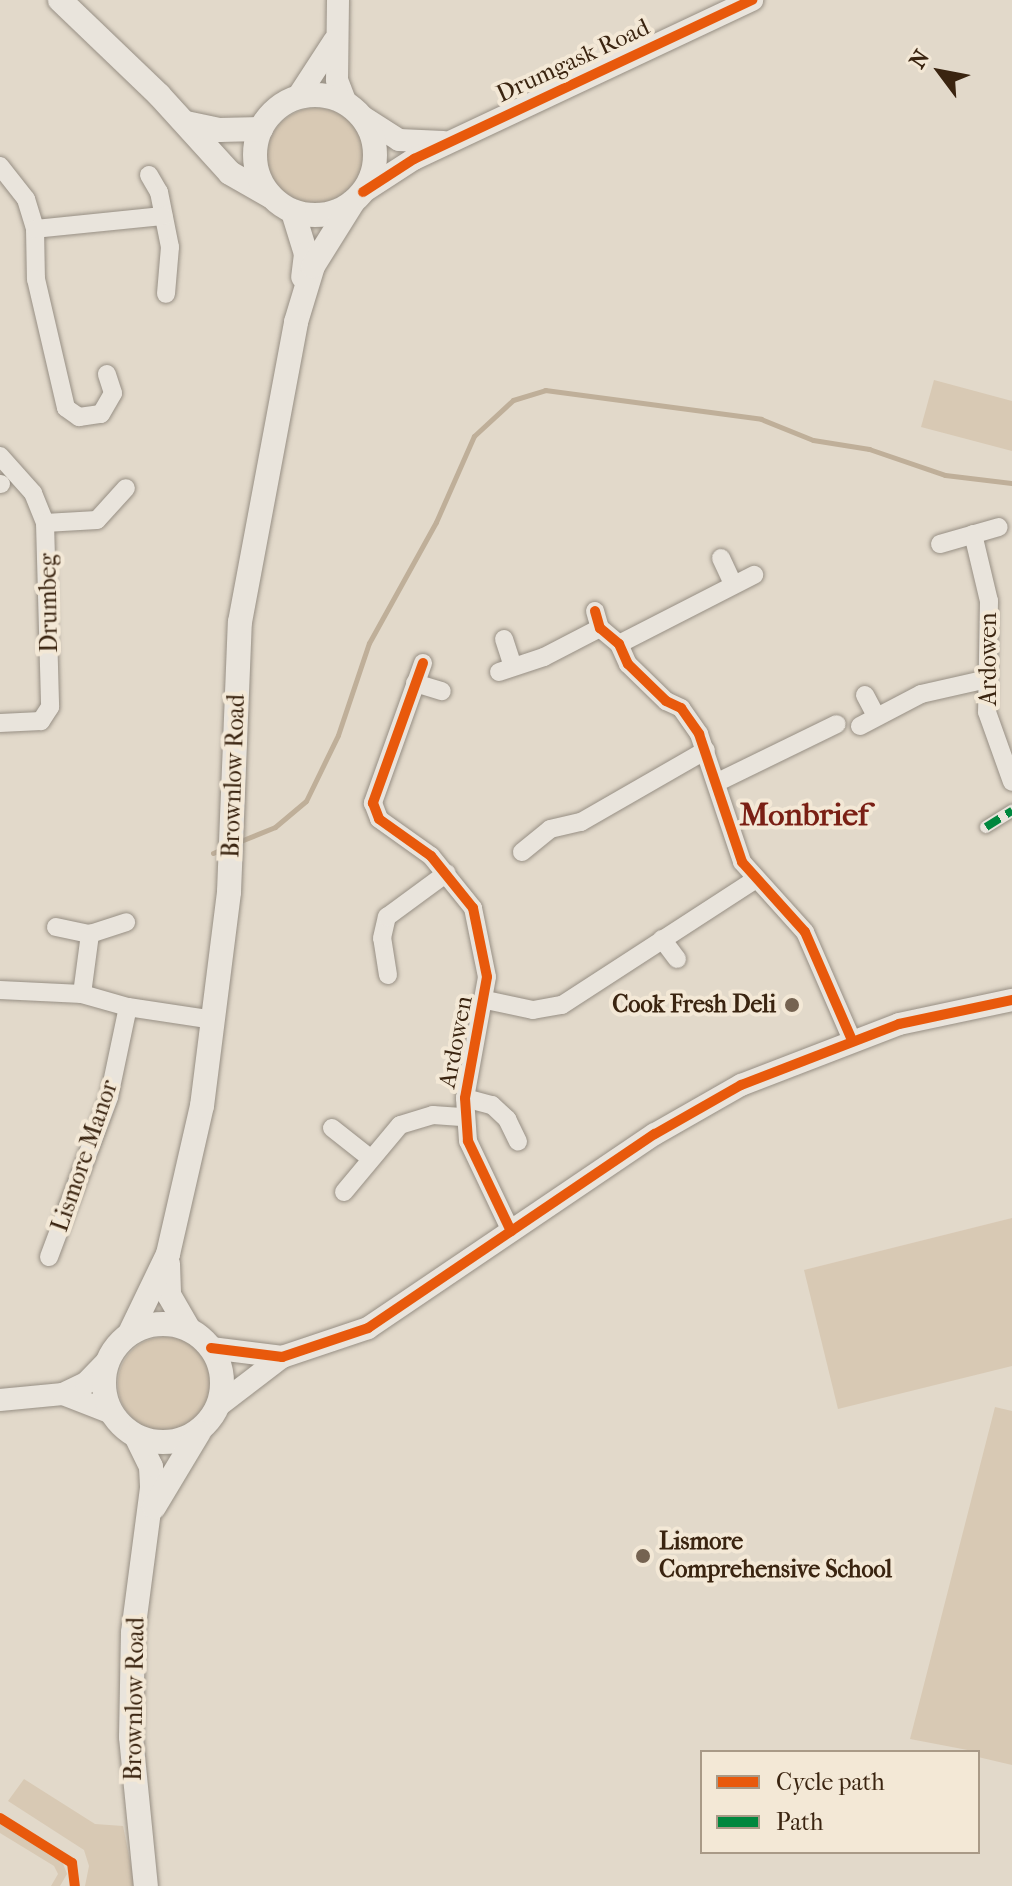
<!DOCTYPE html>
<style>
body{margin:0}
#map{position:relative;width:1012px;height:1886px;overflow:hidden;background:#e2d9ca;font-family:"IM FELL French Canon",serif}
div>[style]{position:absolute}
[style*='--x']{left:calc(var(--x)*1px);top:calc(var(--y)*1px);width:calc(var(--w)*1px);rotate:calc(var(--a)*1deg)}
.green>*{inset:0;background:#d8c9b4}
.round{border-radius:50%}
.stream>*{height:5px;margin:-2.5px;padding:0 2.5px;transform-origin:2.5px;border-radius:2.5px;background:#bfaf99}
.roads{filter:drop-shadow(0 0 2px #978f84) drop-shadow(0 0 2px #978f84)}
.pedestrian>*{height:12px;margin:-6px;padding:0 6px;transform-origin:6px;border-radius:6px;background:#e9e4dc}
.minor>*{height:18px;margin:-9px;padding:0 9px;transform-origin:9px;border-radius:9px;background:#e9e4dc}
.tertiary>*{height:22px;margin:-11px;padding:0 11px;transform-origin:11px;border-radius:11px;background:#e9e4dc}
.secondary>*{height:24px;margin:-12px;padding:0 12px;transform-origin:12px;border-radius:12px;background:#e9e4dc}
.secondary>.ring{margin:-12px;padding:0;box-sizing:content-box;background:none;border:24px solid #e9e4dc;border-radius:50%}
.quiet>*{height:8px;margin-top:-4px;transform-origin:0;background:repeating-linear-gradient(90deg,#00873e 0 16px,transparent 0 24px)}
.cycleway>*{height:10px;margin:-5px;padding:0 5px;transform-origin:5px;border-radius:5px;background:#e8590c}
.dots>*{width:22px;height:22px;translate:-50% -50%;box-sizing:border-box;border:4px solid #f3e8d6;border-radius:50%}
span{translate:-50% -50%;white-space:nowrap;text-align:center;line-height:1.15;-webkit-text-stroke:8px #f3e8d6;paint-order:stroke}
.street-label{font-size:24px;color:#3a2410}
.poi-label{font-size:24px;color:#3a2410;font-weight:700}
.right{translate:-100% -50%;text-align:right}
.left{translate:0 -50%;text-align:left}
.district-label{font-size:32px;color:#7a1f14;font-weight:700}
.legend{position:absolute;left:700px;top:1750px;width:280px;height:104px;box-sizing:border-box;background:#f3e8d6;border:2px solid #a99a87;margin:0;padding:10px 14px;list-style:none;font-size:24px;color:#3a2410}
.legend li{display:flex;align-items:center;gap:16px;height:40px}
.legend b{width:40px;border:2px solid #a99a87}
.north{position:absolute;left:900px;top:32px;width:80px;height:80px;-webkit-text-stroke:6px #f3e8d6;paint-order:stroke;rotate:302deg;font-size:22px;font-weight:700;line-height:32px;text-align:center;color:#3a2410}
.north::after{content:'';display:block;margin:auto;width:28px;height:36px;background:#3a2410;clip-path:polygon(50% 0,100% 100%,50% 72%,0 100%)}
</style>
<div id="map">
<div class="green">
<i class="round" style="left:267px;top:108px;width:98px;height:98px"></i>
<i style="clip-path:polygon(934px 380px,1012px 401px,1012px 451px,921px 427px)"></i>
<i style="clip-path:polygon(1012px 1218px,1012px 1366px,838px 1409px,804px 1270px)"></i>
<i class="round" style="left:118px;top:1337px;width:94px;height:94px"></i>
<i style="clip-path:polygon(995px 1407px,1012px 1411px,1012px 1765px,978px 1757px,978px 1752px,910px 1739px)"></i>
<i style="clip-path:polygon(24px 1779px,95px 1824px,123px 1826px,135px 1886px,85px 1886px,89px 1866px,84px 1850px,8px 1801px)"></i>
<i style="clip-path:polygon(0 1822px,62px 1861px,67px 1874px,60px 1886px,51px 1886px,58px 1874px,54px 1866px,0 1833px)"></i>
</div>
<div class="stream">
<i style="--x:238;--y:842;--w:40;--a:-22"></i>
<i style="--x:275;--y:827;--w:40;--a:-40"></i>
<i style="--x:306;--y:801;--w:73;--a:-64.1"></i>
<i style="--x:338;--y:735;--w:97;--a:-71.4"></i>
<i style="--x:369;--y:643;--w:138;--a:-61"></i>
<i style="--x:436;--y:522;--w:94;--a:-66.2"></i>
<i style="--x:474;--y:436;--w:53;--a:-42.7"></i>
<i style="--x:513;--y:400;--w:34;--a:-17"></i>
<i style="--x:545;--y:390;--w:218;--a:7.6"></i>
<i style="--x:761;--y:419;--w:56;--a:22"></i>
<i style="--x:813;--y:440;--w:57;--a:9.1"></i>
<i style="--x:869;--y:449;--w:80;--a:18.9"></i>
<i style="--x:945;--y:475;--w:67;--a:6.8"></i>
<i style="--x:213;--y:853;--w:13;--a:-23"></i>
</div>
<div class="roads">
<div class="pedestrian">
<i style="--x:986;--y:827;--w:31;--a:-32"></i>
</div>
<div class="minor">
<i style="--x:0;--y:166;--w:42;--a:51.8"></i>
<i style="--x:26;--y:199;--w:31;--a:73"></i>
<i style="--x:35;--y:229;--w:50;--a:88.9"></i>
<i style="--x:36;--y:279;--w:132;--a:76.9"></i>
<i style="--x:66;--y:408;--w:16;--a:35"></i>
<i style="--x:79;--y:417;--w:22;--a:-8"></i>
<i style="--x:101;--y:414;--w:24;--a:-60"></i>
<i style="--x:113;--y:393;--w:20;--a:-108"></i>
<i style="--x:149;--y:175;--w:20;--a:60"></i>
<i style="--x:159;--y:192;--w:56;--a:78.7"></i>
<i style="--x:170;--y:247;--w:47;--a:94.9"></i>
<i style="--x:35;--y:229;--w:129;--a:-5.8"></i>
<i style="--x:0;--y:456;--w:50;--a:48.3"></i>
<i style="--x:33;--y:493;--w:32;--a:68"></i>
<i style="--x:45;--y:523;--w:184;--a:88.4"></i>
<i style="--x:50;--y:707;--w:17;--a:123"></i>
<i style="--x:41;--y:721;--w:41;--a:177.2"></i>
<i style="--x:0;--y:484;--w:1;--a:0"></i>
<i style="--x:45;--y:523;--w:52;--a:-3.3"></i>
<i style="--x:97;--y:520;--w:43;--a:-47.8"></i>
<i style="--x:973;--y:534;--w:69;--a:76.6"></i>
<i style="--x:989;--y:601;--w:111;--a:91"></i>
<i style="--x:987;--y:712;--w:74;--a:70.3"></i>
<i style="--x:940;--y:544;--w:61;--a:-16.1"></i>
<i style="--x:721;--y:558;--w:29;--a:65"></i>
<i style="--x:595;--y:611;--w:18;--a:74"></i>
<i style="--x:600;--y:628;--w:25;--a:40"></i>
<i style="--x:619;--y:644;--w:22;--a:66"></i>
<i style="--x:628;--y:664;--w:53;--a:44.2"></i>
<i style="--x:666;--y:701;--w:17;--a:25"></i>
<i style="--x:681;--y:708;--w:32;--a:55"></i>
<i style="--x:699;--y:734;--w:135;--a:71.4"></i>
<i style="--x:742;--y:862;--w:94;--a:48"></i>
<i style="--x:805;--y:932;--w:118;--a:66.5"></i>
<i style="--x:504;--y:639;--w:29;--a:72"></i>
<i style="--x:619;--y:644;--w:152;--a:-27.1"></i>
<i style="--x:423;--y:663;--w:149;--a:109.7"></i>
<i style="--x:373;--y:803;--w:17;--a:69"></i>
<i style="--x:379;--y:819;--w:64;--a:35.4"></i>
<i style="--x:431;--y:856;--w:67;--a:51.1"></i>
<i style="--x:473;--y:908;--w:70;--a:78.5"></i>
<i style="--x:487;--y:977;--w:123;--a:100.3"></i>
<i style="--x:465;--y:1098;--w:43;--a:86"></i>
<i style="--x:468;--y:1141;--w:100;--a:64.5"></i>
<i style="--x:499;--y:672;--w:47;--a:-18.4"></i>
<i style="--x:544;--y:657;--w:63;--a:-27.4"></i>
<i style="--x:415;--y:683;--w:28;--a:17"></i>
<i style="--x:865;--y:695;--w:24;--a:62"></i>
<i style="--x:860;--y:726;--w:69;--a:-27.7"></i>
<i style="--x:921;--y:694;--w:68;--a:-12.8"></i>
<i style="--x:718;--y:782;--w:132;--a:-26"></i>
<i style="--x:522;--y:852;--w:36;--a:-39"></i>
<i style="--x:550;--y:829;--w:32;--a:-13"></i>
<i style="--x:581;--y:822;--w:144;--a:-29.9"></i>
<i style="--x:56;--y:927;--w:35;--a:12"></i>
<i style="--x:90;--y:934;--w:38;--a:-18"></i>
<i style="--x:662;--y:939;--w:25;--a:53"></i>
<i style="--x:388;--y:975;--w:37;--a:-99"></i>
<i style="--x:382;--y:938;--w:22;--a:-77"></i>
<i style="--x:387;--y:917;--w:74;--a:-36.3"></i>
<i style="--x:0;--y:990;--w:82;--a:2.8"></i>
<i style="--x:82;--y:994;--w:48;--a:15.8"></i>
<i style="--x:128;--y:1007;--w:87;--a:8.6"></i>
<i style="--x:82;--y:994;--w:61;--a:-82.4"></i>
<i style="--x:486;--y:1000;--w:48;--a:12"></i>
<i style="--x:533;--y:1010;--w:29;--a:-10"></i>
<i style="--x:562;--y:1005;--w:231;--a:-33"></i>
<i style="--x:465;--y:1098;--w:28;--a:15"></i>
<i style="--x:492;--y:1105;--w:21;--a:43"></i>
<i style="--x:507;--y:1119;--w:25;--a:64"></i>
<i style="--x:332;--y:1128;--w:48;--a:38.3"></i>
<i style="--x:344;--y:1192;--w:87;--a:-50.1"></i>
<i style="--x:400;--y:1125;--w:34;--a:-17"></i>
<i style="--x:433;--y:1115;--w:32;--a:4"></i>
<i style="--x:49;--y:1257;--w:171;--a:-69.4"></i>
<i style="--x:109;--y:1097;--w:92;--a:-78.1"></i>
</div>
<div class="tertiary">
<i style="--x:338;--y:0;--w:80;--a:90.7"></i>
<i style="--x:337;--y:80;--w:26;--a:69"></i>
<i style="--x:297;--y:98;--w:68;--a:-57"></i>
<i style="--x:360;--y:115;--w:46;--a:32.7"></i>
<i style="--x:399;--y:140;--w:44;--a:2.6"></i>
<i style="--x:363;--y:192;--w:61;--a:-32.9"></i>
<i style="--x:414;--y:159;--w:374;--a:-25.2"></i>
<i style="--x:211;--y:1348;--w:72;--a:7.2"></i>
<i style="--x:282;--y:1357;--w:91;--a:-18.6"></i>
<i style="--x:368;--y:1328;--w:346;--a:-34.1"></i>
<i style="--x:655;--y:1134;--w:99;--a:-29.7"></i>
<i style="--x:741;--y:1085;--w:169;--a:-21.1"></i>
<i style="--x:899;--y:1024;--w:116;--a:-12"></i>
<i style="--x:63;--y:1394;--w:53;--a:21.2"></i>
<i style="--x:0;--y:1400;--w:63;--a:-5.4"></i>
<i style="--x:63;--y:1394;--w:25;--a:-26"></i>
<i style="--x:86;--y:1383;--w:30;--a:-46"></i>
<i style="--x:218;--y:1406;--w:81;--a:-37.4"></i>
</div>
<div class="secondary">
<i style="--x:60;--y:0;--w:137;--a:43.8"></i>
<i style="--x:159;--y:95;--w:105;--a:47.7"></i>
<i style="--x:230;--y:173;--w:46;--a:29.9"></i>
<i class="ring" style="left:255px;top:95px;width:96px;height:96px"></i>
<i style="--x:186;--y:123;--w:34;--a:12"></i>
<i style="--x:219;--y:130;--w:42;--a:-1.4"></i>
<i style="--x:293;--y:212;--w:44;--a:72.8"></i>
<i style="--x:306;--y:254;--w:23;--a:97"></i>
<i style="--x:168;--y:1264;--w:31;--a:88"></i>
<i style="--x:169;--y:1295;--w:39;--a:60"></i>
<i class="ring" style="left:104px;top:1324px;width:94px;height:94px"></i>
<i style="--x:130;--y:1333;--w:88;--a:-64.3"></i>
<i style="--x:168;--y:1254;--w:152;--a:-77.1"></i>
<i style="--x:202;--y:1106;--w:216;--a:-82.8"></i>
<i style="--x:229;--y:892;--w:270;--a:-87.7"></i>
<i style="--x:240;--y:622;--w:305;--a:-79.4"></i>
<i style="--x:296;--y:322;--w:59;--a:-73.1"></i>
<i style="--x:313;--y:266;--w:75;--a:-58"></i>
<i style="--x:136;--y:1436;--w:34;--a:64"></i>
<i style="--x:151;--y:1467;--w:21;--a:87"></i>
<i style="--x:152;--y:1488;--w:146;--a:97.5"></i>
<i style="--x:133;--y:1633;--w:104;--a:91.1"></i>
<i style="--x:131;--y:1737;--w:150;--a:84.3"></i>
<i style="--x:154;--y:1507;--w:87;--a:-59"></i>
</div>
</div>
<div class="quiet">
<i style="--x:986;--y:827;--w:31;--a:-32"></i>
</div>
<div class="cycleway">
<i style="--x:363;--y:192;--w:61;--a:-32.9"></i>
<i style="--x:414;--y:159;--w:374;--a:-25.2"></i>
<i style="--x:595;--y:611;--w:18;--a:74"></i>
<i style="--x:600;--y:628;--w:25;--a:40"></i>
<i style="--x:619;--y:644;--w:22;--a:66"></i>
<i style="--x:628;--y:664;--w:53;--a:44.2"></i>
<i style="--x:666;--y:701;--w:17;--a:25"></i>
<i style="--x:681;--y:708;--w:32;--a:55"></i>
<i style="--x:699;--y:734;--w:135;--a:71.4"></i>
<i style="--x:742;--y:862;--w:94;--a:48"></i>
<i style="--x:805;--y:932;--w:118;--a:66.5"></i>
<i style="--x:423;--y:663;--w:149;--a:109.7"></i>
<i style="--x:373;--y:803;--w:17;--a:69"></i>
<i style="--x:379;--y:819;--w:64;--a:35.4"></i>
<i style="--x:431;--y:856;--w:67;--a:51.1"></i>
<i style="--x:473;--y:908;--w:70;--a:78.5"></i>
<i style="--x:487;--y:977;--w:123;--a:100.3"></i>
<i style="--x:465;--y:1098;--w:43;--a:86"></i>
<i style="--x:468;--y:1141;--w:100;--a:64.5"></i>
<i style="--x:211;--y:1348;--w:72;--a:7.2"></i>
<i style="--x:282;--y:1357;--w:91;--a:-18.6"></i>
<i style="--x:368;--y:1328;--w:346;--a:-34.1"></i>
<i style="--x:655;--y:1134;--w:99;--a:-29.7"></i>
<i style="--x:741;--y:1085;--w:169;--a:-21.1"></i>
<i style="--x:899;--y:1024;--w:116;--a:-12"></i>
<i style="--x:0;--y:1818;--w:85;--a:32"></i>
<i style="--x:72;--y:1863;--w:23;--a:83"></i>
</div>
<div class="dots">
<i style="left:792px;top:1005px;background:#756351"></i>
<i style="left:643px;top:1556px;background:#756351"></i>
</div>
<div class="street-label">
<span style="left:573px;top:61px;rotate:-25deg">Drumgask Road</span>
<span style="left:49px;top:603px;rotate:-91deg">Drumbeg</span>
<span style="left:989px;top:659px;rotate:-90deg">Ardowen</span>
<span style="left:234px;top:776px;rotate:-88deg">Brownlow Road</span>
<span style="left:456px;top:1042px;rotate:-79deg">Ardowen</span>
<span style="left:85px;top:1156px;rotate:-71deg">Lismore Manor</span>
<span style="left:135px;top:1699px;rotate:-89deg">Brownlow Road</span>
</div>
<div class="poi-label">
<span class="right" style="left:776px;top:1005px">Cook Fresh Deli</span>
<span class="left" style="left:659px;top:1556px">Lismore<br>Comprehensive School</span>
</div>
<div class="district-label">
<span style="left:804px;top:815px">Monbrief</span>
</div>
<ul class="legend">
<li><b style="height:10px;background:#e8590c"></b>Cycle path</li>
<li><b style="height:10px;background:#00873e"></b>Path</li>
</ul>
<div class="north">N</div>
</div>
